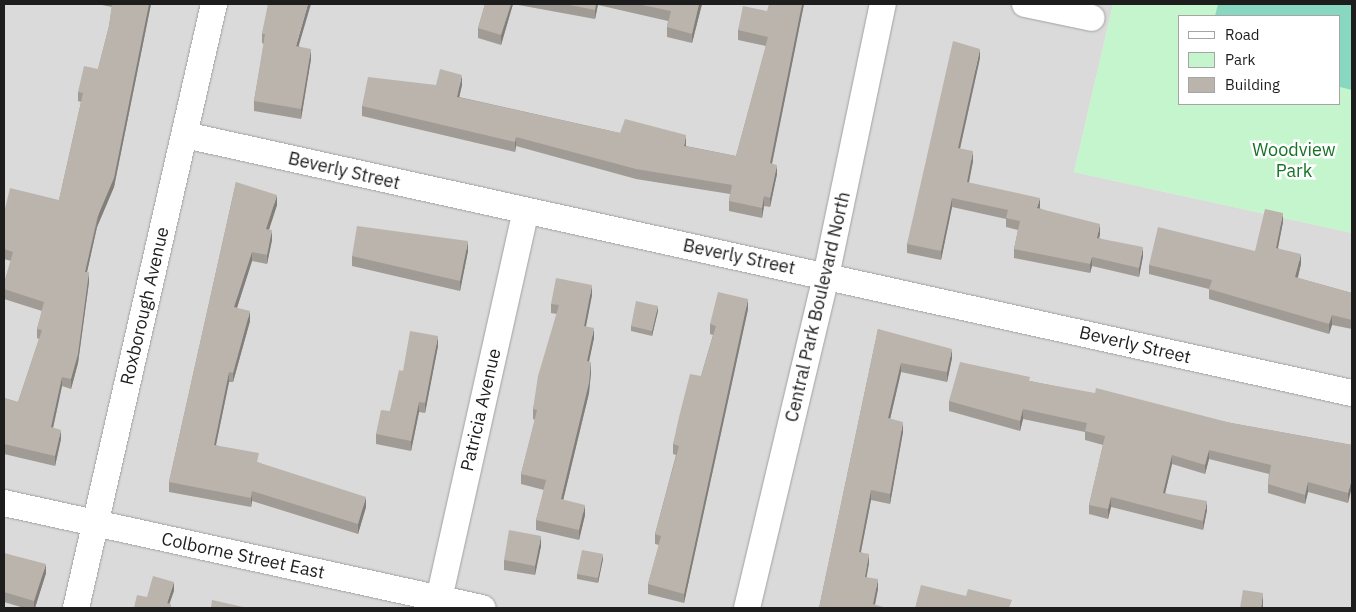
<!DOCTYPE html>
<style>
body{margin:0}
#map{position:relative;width:1356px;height:612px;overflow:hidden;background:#eeebe4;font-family:"IBM Plex Sans",sans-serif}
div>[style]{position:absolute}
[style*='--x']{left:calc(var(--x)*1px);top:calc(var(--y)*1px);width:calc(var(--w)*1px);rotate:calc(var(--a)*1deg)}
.residential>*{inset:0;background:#dbdada}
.park>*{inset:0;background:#c4f5cc}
.pitch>*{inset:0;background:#88d7c0}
.roads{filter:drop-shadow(0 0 1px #a1a1a1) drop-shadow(0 0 1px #a1a1a1)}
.minor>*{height:26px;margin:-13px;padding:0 13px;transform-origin:13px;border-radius:13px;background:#fff}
.wall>*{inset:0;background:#a09b95}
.shaded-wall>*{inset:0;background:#827e79}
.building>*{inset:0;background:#bab4ad}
span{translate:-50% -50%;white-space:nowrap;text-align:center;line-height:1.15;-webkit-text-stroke:5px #fff;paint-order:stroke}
.park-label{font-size:18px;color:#147325}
.street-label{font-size:18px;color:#1d1d1d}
.frame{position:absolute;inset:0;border:5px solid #1d1d1d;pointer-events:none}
.legend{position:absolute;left:1178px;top:15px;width:162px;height:90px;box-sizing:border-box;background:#fff;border:1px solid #a5a5a5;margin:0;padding:6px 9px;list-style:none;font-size:15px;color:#1d1d1d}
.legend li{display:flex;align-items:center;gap:10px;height:25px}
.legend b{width:25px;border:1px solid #a5a5a5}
</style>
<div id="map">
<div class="residential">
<i style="clip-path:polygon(4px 4px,1113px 4px,1074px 172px,1352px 233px,1352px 608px,4px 608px)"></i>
</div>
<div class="park">
<i style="clip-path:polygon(evenodd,1113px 4px,1352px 4px,1352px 233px,1074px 172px,1113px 4px,1180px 16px,1340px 16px,1340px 104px,1180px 104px,1180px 16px)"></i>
</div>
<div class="pitch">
<i style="clip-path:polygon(1218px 4px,1352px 4px,1352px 90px,1340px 87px,1340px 16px,1215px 16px)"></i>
</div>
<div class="roads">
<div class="minor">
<i style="--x:1025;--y:4;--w:68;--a:11.8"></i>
<i style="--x:185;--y:135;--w:1195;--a:12.47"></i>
<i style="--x:4;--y:503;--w:490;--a:12.4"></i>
<i style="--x:76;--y:608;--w:620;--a:-77.13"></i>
<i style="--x:437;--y:608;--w:407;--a:-77.4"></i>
<i style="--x:747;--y:608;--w:341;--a:-76.6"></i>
<i style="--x:826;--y:276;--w:278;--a:-78.2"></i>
</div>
</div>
<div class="wall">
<i style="clip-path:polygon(97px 4px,151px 4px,114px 187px,97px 227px,87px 272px,89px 282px,78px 363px,71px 389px,62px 386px,53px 428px,61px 439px,55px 466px,4px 454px,4px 398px,18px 402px,39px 339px,37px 338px,37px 329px,42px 311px,4px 299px,4px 283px,11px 261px,4px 259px,4px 213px,59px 200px,81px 102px,78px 101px,78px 92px,98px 69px,109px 26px,112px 7px)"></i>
<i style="clip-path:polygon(485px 4px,702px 4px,692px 43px,667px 37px,667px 27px,668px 21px,598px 5px,595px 19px,513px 4px,501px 45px,478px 38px,478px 28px)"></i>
<i style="clip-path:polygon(804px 4px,772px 164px,777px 174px,770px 207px,764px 206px,762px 218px,729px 211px,729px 201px,730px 194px,636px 179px,516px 146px,515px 152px,362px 116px,362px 106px,462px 85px,459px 97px,620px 133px,686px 145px,686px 146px,736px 156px,766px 46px,738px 40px,738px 30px,767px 11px)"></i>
<i style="clip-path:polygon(262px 33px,299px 46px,311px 59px,301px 119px,254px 111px,254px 101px,264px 44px,262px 43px)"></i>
<i style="clip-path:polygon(980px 58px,960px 149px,973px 161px,969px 183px,1040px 207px,1039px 208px,1100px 234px,1099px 238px,1143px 256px,1139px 277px,1092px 266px,1090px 273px,1014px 258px,1014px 249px,1018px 230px,1006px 227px,1006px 219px,952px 207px,941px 260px,907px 253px,907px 244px)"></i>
<i style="clip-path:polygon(236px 182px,277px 205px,269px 229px,272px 240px,267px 264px,252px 261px,237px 308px,250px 321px,233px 382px,229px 382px,216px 445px,366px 507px,358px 534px,252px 501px,251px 507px,169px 492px,169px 482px)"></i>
<i style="clip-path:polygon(1283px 222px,1278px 248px,1301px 264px,1298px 278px,1352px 293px,1352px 329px,1332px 325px,1329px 334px,1209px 299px,1209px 289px,1149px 274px,1149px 265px,1255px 251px)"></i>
<i style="clip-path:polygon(468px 251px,460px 291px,352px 266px,352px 256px)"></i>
<i style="clip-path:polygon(592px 295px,586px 326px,594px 338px,589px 361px,591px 372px,589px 393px,563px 500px,585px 515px,579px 540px,536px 530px,536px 520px,544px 490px,521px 484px,521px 474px,535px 420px,533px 419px,533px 409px,557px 314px,551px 313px,551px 304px)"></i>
<i style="clip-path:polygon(748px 309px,684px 603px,648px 594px,648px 584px,659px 545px,655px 544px,655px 534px,676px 455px,673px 454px,673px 444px,701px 376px,713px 335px,710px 334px,710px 324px)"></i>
<i style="clip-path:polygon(658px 311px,652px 336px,631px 331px,631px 326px)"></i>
<i style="clip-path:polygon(878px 329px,952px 358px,947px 382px,901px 372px,890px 419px,903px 432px,890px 504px,871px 500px,861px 552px,869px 563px,866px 577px,878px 589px,875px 605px,819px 608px)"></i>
<i style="clip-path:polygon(438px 346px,425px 413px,419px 412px,411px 451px,376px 444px,376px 434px,390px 411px,403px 371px)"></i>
<i style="clip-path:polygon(1030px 381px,1231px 423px,1352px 445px,1348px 503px,1308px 492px,1305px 504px,1268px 493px,1268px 484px,1269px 474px,1209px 459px,1205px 474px,1172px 464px,1165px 493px,1207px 510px,1203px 530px,1111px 507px,1108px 519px,1089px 514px,1089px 505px,1103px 445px,1085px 440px,1085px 432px,1023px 419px,1020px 431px,949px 411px,949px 401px)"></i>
<i style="clip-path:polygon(541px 546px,535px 575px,504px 570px,504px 560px)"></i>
<i style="clip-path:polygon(4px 553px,46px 573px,35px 608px,24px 608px,4px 602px)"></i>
<i style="clip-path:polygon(603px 559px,598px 583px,577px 579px,577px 574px)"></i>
</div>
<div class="shaded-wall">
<i style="clip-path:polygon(149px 4px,151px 4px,114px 187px,97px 227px,85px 281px,85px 272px)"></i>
<i style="clip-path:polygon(308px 4px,311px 4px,296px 55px,296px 46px)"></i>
<i style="clip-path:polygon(511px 4px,513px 4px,501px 45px,501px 35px)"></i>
<i style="clip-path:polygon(596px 4px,598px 4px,595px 19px,595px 10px)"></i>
<i style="clip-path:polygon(699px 4px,702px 4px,692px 43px,692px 34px)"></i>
<i style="clip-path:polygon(802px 4px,804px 4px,770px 173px,770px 163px)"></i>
<i style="clip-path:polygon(311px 49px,311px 59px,301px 119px,301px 109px)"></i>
<i style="clip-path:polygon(980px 49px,980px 58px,958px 157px,958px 148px)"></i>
<i style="clip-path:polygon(462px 75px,462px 85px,457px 107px,457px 97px)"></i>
<i style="clip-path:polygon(686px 135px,686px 145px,684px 156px,684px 146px)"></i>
<i style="clip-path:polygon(516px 137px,516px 146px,515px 152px,515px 142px)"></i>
<i style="clip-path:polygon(973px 151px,973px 161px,967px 191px,967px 182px)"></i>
<i style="clip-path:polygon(777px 165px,777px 174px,770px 207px,770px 198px)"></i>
<i style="clip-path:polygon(277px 195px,277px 205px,266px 239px,266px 229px)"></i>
<i style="clip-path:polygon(764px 196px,764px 206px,762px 218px,762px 208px)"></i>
<i style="clip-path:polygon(952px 198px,952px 207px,941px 260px,941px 251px)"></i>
<i style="clip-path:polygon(1040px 198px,1040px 207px,1037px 217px,1037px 208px)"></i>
<i style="clip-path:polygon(1283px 213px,1283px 222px,1276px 257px,1276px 248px)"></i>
<i style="clip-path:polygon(1100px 224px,1100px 234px,1097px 247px,1097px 238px)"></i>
<i style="clip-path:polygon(272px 230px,272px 240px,267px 264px,267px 255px)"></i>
<i style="clip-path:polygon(468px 241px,468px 251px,460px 291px,460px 281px)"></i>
<i style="clip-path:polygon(1143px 247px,1143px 256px,1139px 277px,1139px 268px)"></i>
<i style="clip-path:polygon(252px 252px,252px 261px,234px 317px,234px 307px)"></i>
<i style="clip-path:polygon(1301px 254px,1301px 264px,1295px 287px,1295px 277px)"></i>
<i style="clip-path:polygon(1092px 257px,1092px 266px,1090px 273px,1090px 264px)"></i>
<i style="clip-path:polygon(89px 272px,89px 282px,78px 363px,71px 389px,71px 379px)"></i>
<i style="clip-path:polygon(592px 285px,592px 295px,584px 336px,584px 326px)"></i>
<i style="clip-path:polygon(748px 299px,748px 309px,684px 603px,684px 594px)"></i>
<i style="clip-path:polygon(658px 306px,658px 311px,652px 336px,652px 331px)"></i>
<i style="clip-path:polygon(250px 311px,250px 321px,233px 382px,233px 373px)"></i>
<i style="clip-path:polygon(1332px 315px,1332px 325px,1329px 334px,1329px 324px)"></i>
<i style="clip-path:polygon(594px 328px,594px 338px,587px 371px,587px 361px)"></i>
<i style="clip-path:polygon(438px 336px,438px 346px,425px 413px,425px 403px)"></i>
<i style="clip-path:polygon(952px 349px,952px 358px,947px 382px,947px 372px)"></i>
<i style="clip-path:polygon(591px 362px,591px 372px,589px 393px,561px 509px,561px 499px)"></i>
<i style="clip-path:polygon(901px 363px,901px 372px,888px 428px,888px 418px)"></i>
<i style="clip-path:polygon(229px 372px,229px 382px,214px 454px,214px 445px)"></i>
<i style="clip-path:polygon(62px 377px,62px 386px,51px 437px,51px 427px)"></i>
<i style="clip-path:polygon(419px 402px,419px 412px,411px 451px,411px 441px)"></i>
<i style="clip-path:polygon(1023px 409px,1023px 419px,1020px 431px,1020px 421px)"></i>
<i style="clip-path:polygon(903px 422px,903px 432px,890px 504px,890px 494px)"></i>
<i style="clip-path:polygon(61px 430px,61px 439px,55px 466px,55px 456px)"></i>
<i style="clip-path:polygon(1209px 450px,1209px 459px,1205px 474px,1205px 465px)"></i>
<i style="clip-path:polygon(1172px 455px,1172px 464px,1163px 502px,1163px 493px)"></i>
<i style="clip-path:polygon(1352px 478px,1352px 487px,1348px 503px,1348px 493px)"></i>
<i style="clip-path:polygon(1308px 482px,1308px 492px,1305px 504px,1305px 495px)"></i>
<i style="clip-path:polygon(871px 490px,871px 500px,859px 561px,859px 552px)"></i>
<i style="clip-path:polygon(252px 491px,252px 501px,251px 507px,251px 498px)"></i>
<i style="clip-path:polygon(366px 497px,366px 507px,358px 534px,358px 524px)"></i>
<i style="clip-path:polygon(1111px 497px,1111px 507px,1108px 519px,1108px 509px)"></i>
<i style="clip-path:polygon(1207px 501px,1207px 510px,1203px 530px,1203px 521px)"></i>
<i style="clip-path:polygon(585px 505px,585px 515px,579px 540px,579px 530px)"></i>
<i style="clip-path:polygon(541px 536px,541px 546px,535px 575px,535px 566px)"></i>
<i style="clip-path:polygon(603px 554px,603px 559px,598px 583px,598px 578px)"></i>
<i style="clip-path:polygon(869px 554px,869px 563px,865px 587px,865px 577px)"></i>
<i style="clip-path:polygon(46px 564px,46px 573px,35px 608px,34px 608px,34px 601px)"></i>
<i style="clip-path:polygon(878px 579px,878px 589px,874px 608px,873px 604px)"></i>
<i style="clip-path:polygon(174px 582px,174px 591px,168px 608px,167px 603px)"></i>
<i style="clip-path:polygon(1263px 593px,1263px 608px,1261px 608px)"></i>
</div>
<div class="building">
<i style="clip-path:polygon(112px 4px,149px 4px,114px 178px,97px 218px,85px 272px,89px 272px,78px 354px,71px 379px,62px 377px,51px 427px,61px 430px,55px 456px,4px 444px,4px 398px,18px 402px,42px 330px,37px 329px,44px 302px,4px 289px,4px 283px,13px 252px,4px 249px,4px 213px,10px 188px,59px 200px,83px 93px,78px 92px,84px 66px,98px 69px,109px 26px)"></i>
<i style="clip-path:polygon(268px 4px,308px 4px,296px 46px,311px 49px,301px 109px,254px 101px,265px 34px,262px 33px)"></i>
<i style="clip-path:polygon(485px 4px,511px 4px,501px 35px,478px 28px)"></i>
<i style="clip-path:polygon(564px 4px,596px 4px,595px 10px)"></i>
<i style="clip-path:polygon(637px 4px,699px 4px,692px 34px,667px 27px,671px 11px)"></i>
<i style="clip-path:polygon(769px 4px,802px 4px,770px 163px,777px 165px,770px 198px,764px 196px,762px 208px,729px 201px,732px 185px,636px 169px,516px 137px,515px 142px,362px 106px,368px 77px,436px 85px,440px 69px,462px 75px,457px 97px,620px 133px,625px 119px,686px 135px,684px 146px,736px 156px,768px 37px,738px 30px,743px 6px,767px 11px)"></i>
<i style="clip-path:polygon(953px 41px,980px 49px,958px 148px,973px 151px,967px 182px,1040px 198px,1037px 208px,1100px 224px,1097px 238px,1143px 247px,1139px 268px,1092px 257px,1090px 264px,1014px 249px,1020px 221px,1006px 218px,1008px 210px,952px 198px,941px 251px,907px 244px)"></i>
<i style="clip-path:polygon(236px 182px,277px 195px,266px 229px,272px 230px,267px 255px,252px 252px,234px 307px,250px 311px,233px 373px,229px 372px,214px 445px,259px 453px,257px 462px,366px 497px,358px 524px,252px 491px,251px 498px,169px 482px)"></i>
<i style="clip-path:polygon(1265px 209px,1283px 213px,1276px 248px,1301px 254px,1295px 277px,1352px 293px,1352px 320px,1332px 315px,1329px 324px,1209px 289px,1212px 280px,1149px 265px,1158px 227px,1255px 251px)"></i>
<i style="clip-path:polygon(357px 226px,468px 241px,460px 281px,352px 256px)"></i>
<i style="clip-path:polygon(556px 278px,592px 285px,584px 326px,594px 328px,587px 361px,591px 362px,589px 383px,561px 499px,585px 505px,579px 530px,536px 520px,546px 480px,521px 474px,537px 410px,533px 409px,538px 376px,559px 305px,551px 304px)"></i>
<i style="clip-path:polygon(718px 292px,748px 299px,684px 594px,648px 584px,661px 536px,655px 534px,679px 446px,673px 444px,679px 417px,690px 374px,701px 376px,716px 326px,710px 324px)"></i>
<i style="clip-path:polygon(636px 301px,658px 306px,652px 331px,631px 326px)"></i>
<i style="clip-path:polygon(878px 329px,952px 349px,947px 372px,901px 363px,888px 418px,903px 422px,890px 494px,871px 490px,859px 552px,869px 554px,865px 577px,878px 579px,873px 604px,887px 608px,819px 608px)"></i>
<i style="clip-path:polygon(410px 331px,438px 336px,425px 403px,419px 402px,411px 441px,376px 434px,381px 410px,390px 411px,399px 370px,403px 371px)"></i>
<i style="clip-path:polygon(960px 362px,1030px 377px,1029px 381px,1095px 393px,1096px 388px,1231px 423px,1352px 445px,1352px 478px,1348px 493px,1308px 482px,1305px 495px,1268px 484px,1271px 465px,1209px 450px,1205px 465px,1172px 455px,1163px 493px,1207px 501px,1203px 521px,1111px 497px,1108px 509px,1089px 505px,1105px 436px,1085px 431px,1087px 423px,1023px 409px,1020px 421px,949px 401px)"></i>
<i style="clip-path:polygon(509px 530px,541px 536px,535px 566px,504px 560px)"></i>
<i style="clip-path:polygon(582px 550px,603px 554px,598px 578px,577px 574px)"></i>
<i style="clip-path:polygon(4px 553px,46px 564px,34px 601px,4px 592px)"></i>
<i style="clip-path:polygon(153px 576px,174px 582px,167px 603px,171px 604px,171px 608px,134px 608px,137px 595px,147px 597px)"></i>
<i style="clip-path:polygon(921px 585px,966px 596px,968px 589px,1012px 600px,1009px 608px,915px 608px)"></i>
<i style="clip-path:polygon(1243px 590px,1263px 593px,1261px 608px,1240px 608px)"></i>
<i style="clip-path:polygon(212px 600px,248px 608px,211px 608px)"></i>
</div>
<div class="park-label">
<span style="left:1294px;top:161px">Woodview<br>Park</span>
</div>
<div class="street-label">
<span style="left:344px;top:171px;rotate:13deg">Beverly Street</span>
<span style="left:739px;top:257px;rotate:12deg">Beverly Street</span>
<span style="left:145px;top:306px;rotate:-77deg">Roxborough Avenue</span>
<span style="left:818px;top:307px;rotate:-77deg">Central Park Boulevard North</span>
<span style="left:1135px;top:345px;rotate:13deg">Beverly Street</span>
<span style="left:481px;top:410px;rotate:-77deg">Patricia Avenue</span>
<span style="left:243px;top:556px;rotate:12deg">Colborne Street East</span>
</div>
<div class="frame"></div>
<ul class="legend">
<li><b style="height:6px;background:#fff"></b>Road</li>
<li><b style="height:14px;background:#c4f5cc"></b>Park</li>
<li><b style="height:14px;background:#bab4ad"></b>Building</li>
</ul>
</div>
